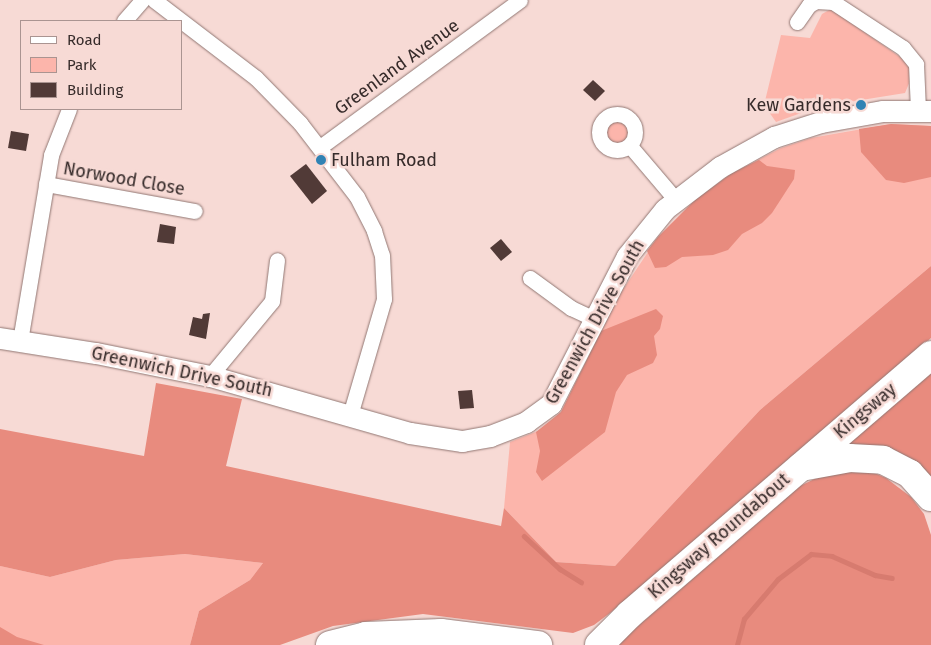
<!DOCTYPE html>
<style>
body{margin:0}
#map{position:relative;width:931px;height:645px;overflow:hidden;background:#f7dad5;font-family:"Fira Sans",sans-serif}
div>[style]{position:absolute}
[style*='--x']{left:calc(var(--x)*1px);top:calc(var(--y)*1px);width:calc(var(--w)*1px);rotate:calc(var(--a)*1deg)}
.green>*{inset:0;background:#fcb5ab}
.round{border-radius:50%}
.forest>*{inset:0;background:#e88b7e}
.stream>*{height:4.5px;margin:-2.25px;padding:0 2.25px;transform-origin:2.25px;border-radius:2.25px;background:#d77b6f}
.building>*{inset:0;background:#513a37}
.roads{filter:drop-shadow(0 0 1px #917773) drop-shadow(0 0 1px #917773)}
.street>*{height:15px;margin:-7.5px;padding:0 7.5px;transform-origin:7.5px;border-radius:7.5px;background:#fff}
.street>.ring{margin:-7.5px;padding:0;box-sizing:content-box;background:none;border:15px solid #fff;border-radius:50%}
.secondary>*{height:21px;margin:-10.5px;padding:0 10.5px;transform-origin:10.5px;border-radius:10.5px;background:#fff}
.highway>*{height:28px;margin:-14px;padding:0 14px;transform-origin:14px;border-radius:14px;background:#fff}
.dots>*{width:14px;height:14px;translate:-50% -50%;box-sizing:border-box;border:2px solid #f7dad5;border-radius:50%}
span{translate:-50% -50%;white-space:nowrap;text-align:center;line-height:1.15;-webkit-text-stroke:5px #f7dad5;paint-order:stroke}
.street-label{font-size:18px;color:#362b2a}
.poi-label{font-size:18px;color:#362b2a}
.right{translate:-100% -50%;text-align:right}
.left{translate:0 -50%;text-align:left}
.legend{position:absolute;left:20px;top:20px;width:162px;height:90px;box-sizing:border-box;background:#f7dad5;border:1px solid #aa9491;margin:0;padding:6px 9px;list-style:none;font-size:15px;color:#362b2a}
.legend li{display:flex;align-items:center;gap:10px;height:25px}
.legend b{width:25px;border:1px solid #aa9491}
</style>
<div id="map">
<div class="green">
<i style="clip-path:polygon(831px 9px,903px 59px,909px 68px,910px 81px,905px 93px,818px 107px,776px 122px,764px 105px,781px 35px,810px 38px,822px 14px)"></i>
<i class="round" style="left:606px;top:122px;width:22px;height:22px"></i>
<i style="clip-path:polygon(891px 124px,931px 126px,931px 266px,760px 410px,615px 566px,556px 562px,504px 508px,510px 442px,543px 429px,561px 412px,620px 294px,658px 237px,695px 200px,732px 173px,781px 148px,811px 138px)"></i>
<i style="clip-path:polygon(185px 554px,263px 563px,250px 580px,199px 611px,190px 645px,0 645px,0 566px,50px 577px,116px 560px)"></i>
</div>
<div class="forest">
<i style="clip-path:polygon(891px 124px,931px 126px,931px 177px,904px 183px,886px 180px,861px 152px,859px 129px)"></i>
<i style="clip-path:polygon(759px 160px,767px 166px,795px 170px,794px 179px,772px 213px,762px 223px,742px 234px,728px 250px,713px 255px,682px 257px,666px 267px,655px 268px,647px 251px,658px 237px,695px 200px,732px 173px)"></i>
<i style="clip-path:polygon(931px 266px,931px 338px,610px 613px,594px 625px,573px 633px,423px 614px,333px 626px,280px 645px,190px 645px,199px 611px,250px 580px,263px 563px,185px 554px,116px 560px,50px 577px,0 566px,0 429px,144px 456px,156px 383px,242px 399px,226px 466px,501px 526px,504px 508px,556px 562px,615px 566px,760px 410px)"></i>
<i style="clip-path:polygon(656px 309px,663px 316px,660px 329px,654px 336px,657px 355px,653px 363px,627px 375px,616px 392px,605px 432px,542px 481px,536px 472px,540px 451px,536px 432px,561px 412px,601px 331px)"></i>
<i style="clip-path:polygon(931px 365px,931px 483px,843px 445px)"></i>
<i style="clip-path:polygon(837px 468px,872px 472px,886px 478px,911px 497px,924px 514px,931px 535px,931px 645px,616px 645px,800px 486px)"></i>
<i style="clip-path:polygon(0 627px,17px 637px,44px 645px,0 645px)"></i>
</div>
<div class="stream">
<i style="--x:524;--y:536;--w:49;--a:42.5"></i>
<i style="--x:560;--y:569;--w:25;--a:32"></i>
<i style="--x:737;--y:645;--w:27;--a:-75"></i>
<i style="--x:744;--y:619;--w:52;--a:-49.6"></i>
<i style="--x:778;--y:579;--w:41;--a:-37.1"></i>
<i style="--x:811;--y:554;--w:21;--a:5"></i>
<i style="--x:832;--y:556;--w:47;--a:23.8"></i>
<i style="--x:875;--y:575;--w:17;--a:10"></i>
</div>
<div class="building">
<i style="clip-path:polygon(593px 80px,605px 91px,595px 101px,583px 90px)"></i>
<i style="clip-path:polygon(11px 131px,29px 134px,26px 151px,8px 148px)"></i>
<i style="clip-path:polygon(306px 164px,327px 191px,312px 204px,290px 176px)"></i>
<i style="clip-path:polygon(160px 224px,176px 227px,174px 244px,157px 242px)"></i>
<i style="clip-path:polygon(501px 239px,512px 252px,501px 261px,490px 248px)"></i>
<i style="clip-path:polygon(210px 313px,206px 339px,189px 335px,193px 317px,202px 319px,203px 314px)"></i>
<i style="clip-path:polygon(472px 390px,474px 408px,460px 409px,458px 391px)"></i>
</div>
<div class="roads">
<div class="street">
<i style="--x:154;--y:0;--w:128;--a:37.4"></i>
<i style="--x:256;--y:78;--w:63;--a:45.6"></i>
<i style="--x:300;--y:123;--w:93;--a:52.4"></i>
<i style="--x:357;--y:197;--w:38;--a:63"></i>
<i style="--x:374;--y:231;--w:25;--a:72"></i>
<i style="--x:382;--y:255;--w:44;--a:87.4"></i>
<i style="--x:384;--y:299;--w:121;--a:106.3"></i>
<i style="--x:124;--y:21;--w:28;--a:-49"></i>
<i style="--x:797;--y:22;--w:21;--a:-55"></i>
<i style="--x:809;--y:5;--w:8;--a:-30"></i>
<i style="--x:816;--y:1;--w:17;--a:3"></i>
<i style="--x:833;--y:2;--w:84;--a:33.3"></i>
<i style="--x:903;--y:48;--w:21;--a:51"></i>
<i style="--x:916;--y:64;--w:46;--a:87.5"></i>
<i class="ring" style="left:599px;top:114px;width:21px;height:21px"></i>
<i style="--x:630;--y:146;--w:71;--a:49.6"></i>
<i style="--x:320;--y:147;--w:248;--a:-36.3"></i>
<i style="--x:46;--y:184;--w:151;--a:10.3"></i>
<i style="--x:530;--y:278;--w:51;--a:36.2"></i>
<i style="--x:571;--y:308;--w:26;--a:25"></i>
<i style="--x:20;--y:341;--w:189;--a:-80.5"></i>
<i style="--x:51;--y:155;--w:49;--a:-68.6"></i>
<i style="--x:210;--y:376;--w:97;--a:-50.4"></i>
<i style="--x:272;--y:301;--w:41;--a:-83"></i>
</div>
<div class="secondary">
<i style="--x:0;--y:338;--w:97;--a:8.9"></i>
<i style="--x:96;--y:353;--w:116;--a:11.4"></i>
<i style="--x:210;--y:376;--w:208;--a:15.9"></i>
<i style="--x:410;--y:433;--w:53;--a:8.7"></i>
<i style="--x:462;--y:441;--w:28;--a:-10"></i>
<i style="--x:490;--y:436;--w:39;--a:-21"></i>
<i style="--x:526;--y:422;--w:31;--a:-36"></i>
<i style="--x:551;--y:404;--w:166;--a:-62.8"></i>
<i style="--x:627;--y:256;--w:60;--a:-51"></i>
<i style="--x:665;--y:209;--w:69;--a:-37.4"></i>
<i style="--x:720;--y:167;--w:62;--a:-29.1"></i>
<i style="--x:774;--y:137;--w:49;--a:-17.7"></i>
<i style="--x:821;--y:122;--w:63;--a:-10.1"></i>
<i style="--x:883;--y:111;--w:48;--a:0"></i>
</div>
<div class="highway">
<i style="--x:801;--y:467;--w:50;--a:-10.4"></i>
<i style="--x:850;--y:458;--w:33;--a:3"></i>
<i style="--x:883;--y:460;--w:30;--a:27"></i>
<i style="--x:910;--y:474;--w:31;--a:48"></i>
<i style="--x:330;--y:645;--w:37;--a:-14"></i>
<i style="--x:366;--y:636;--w:75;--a:-2.3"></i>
<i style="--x:441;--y:633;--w:98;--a:7.1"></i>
<i style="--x:599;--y:645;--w:44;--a:-45"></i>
<i style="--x:630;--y:614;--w:397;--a:-40.7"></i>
</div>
</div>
<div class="dots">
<i style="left:861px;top:105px;background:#3083b4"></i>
<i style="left:321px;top:160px;background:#3083b4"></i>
</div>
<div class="street-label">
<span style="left:397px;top:67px;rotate:-36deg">Greenland Avenue</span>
<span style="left:124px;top:179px;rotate:10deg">Norwood Close</span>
<span style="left:595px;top:322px;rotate:-61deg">Greenwich Drive South</span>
<span style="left:182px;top:372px;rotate:12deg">Greenwich Drive South</span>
<span style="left:865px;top:411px;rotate:-40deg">Kingsway</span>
<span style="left:719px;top:536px;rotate:-41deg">Kingsway Roundabout</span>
</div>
<div class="poi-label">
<span class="right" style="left:851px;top:105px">Kew Gardens</span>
<span class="left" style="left:331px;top:160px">Fulham Road</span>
</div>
<ul class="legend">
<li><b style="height:6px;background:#fff"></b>Road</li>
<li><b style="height:14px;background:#fcb5ab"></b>Park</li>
<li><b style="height:14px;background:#513a37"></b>Building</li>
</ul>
</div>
